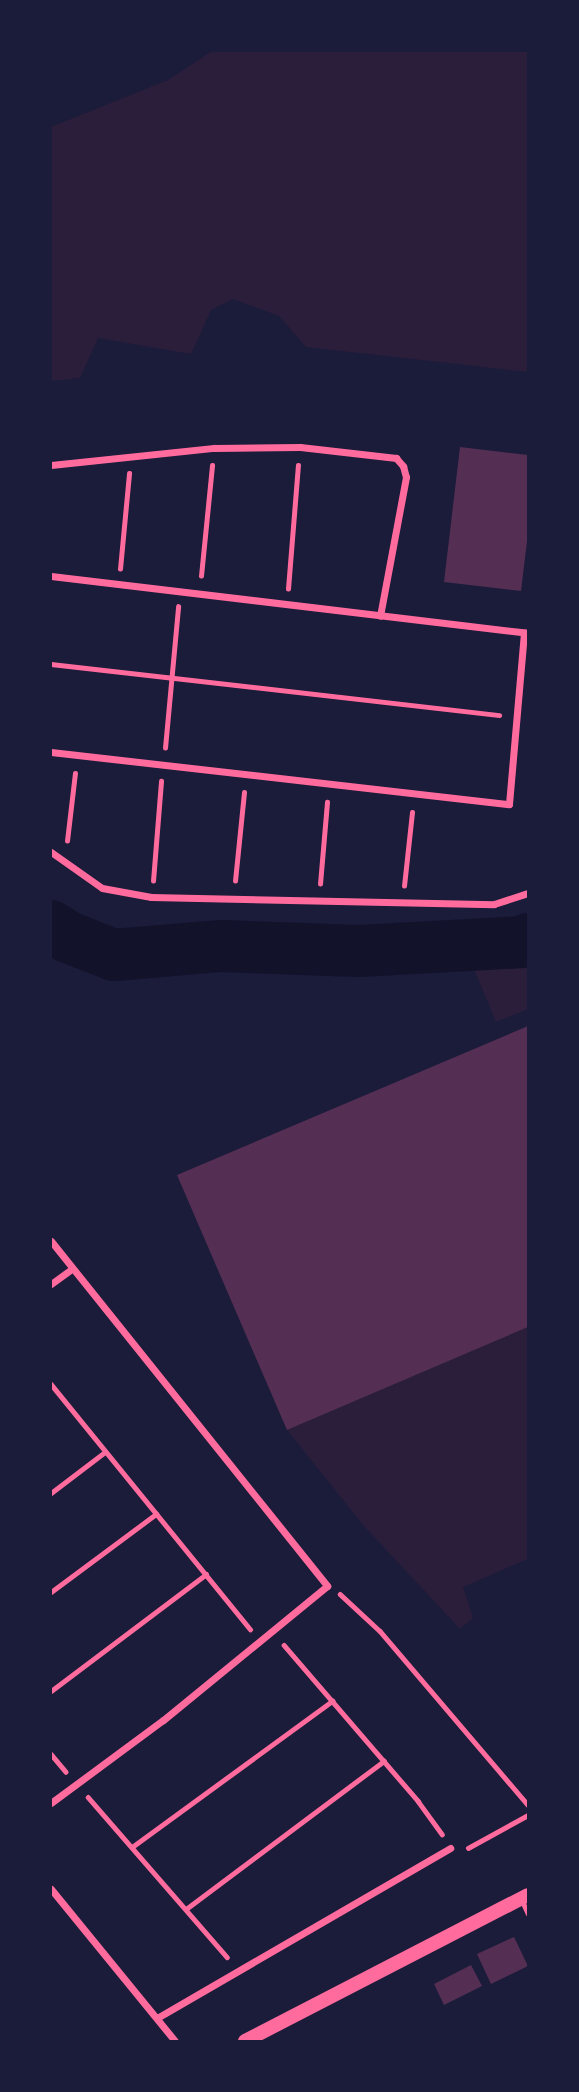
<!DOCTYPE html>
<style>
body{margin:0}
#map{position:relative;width:579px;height:2092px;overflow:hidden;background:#1b1b3a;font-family:Helvetica,sans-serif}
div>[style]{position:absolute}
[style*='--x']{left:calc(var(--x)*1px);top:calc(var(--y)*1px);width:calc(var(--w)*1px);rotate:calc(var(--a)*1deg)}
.green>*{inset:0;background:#2a1e3b}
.river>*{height:52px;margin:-26px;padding:0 26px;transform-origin:26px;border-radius:26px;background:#12122b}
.building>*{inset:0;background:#542f53}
.path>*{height:4.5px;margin:-2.25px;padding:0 2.25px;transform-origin:2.25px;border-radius:2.25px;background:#ff6b9d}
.service>*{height:5px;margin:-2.5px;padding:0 2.5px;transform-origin:2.5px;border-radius:2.5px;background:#ff6b9d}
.minor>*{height:7px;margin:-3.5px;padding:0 3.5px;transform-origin:3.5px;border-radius:3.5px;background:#ff6b9d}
.secondary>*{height:14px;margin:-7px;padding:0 7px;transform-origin:7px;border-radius:7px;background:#ff6b9d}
span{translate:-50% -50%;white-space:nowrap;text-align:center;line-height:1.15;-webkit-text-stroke:5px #1b1b3a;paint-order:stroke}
.frame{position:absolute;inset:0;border:52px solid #1b1b3a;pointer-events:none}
</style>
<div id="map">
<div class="green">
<i style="clip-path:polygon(212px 51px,528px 51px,528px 372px,306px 347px,279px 316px,233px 299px,211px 310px,191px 354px,98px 338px,80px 378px,51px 381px,51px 127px,168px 80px)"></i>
<i style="clip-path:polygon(528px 952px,528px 1009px,496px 1022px,468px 955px)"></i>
<i style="clip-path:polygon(528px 1327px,528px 1559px,463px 1587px,473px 1618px,460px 1629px,364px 1526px,287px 1430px)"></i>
</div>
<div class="river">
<i style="--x:51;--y:926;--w:20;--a:33"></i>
<i style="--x:68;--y:937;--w:49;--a:21.4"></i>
<i style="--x:114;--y:955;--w:108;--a:-4.8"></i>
<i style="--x:222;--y:946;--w:137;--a:2.1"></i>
<i style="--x:359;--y:951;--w:165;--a:-3.1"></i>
<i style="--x:524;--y:942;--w:5;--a:-37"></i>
</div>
<div class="building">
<i style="clip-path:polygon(460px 447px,528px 455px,528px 533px,521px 591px,444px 582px)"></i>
<i style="clip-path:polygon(528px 1026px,528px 1327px,287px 1430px,177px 1175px)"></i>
<i style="clip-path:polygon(514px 1937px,528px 1966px,491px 1984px,477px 1954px)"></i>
<i style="clip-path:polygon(471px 1965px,482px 1986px,444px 2005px,434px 1984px)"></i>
</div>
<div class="path">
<i style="--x:120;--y:569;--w:96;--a:-84.6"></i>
<i style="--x:201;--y:576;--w:111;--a:-84.3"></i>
<i style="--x:288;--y:589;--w:124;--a:-85.4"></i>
<i style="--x:51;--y:664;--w:451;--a:6.5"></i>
<i style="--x:165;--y:748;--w:142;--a:-84.7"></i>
<i style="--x:67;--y:841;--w:68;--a:-83.3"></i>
<i style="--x:153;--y:881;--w:100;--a:-85.4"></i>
<i style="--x:235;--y:881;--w:89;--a:-84.2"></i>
<i style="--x:320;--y:884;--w:82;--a:-85.1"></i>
<i style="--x:404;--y:886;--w:74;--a:-83.8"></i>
<i style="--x:51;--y:1384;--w:316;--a:50.9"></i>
<i style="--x:51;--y:1493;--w:68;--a:-37.2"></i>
<i style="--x:51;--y:1592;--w:131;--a:-36.6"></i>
<i style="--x:340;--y:1594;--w:54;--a:42.8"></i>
<i style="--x:380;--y:1631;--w:228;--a:49.6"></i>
<i style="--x:284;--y:1645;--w:206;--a:49.3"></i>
<i style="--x:418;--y:1801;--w:41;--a:54"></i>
<i style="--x:51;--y:1691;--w:194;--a:-37"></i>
<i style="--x:51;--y:1754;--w:23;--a:50"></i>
<i style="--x:88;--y:1797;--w:212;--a:49"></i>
<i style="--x:132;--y:1847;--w:248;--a:-36.1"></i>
<i style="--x:468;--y:1848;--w:68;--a:-28.8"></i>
<i style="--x:186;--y:1909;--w:247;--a:-36.8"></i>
</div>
<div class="service">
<i style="--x:522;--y:1901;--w:14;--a:65"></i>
</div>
<div class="minor">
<i style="--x:51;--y:465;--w:164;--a:-6"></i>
<i style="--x:214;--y:448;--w:86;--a:-0.7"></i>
<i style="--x:300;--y:447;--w:97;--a:6.5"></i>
<i style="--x:396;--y:458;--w:11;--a:49"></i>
<i style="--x:403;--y:466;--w:11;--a:75"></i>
<i style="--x:406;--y:477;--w:141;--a:100.6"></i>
<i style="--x:51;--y:576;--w:480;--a:6.8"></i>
<i style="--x:51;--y:752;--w:461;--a:6.5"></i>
<i style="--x:509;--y:804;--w:172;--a:-85"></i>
<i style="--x:51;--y:852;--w:62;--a:35.2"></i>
<i style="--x:102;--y:888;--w:50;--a:10.4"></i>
<i style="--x:151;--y:897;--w:343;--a:1.2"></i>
<i style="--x:494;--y:904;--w:36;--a:-18"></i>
<i style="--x:51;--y:1241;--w:442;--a:51.3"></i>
<i style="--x:327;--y:1586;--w:212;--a:140.7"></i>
<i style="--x:163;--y:1720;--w:139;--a:143.5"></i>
<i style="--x:51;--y:1284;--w:26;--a:-36"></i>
<i style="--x:51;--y:1889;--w:196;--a:50.8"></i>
<i style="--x:157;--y:2018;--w:339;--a:-30.1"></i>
</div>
<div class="secondary">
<i style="--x:245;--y:2041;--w:318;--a:-27.3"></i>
</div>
<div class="frame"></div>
</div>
